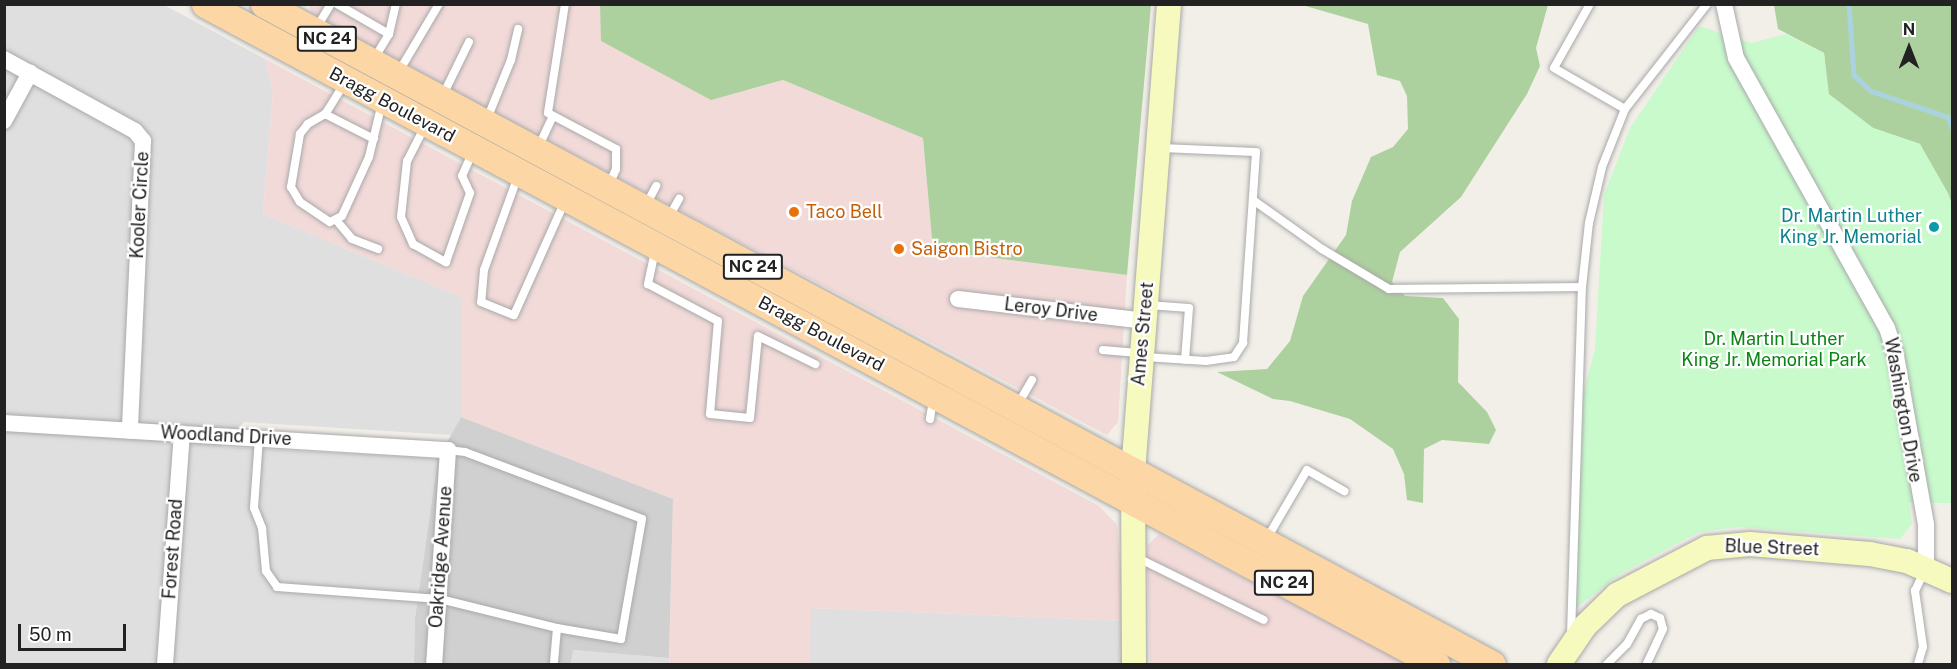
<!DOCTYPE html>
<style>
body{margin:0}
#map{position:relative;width:1957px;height:669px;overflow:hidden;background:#f2efe9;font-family:"Public Sans",sans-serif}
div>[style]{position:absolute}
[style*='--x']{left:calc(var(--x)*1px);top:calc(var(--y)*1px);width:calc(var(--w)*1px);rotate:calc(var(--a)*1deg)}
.residential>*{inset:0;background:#e0dfdf}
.commercial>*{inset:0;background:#f2dad9}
.religious>*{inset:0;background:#d0d0d0}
.forest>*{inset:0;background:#add19e}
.park>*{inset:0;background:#c8facc}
.stream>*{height:4.5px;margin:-2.25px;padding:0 2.25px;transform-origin:2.25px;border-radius:2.25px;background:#aad3df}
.roads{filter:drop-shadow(0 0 2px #a9a9a9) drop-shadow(0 0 2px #a9a9a9)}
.lane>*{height:8px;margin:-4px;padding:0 4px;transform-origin:4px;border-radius:4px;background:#fff}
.street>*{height:16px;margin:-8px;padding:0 8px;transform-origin:8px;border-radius:8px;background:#fff}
.secondary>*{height:24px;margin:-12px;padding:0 12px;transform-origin:12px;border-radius:12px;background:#f7fabf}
.primary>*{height:27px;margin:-13.5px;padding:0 13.5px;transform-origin:13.5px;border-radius:13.5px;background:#fcd6a4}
.dots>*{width:16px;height:16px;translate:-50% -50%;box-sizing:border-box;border:3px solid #fff;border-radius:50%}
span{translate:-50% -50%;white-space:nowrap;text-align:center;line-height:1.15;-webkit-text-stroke:4.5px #fff;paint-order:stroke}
.shield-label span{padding:2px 4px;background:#fff;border:2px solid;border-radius:4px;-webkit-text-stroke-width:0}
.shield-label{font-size:16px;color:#222;font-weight:700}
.street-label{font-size:18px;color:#222}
.food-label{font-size:18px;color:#c56008}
.left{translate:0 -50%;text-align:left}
.culture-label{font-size:18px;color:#0d838f}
.right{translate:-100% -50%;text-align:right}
.park-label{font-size:18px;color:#0c8416}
.frame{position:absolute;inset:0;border:6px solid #222;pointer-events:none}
.north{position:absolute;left:1879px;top:18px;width:60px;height:60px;-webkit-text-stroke:4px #fff;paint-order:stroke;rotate:0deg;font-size:16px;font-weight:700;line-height:24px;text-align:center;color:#222}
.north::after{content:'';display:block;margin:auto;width:21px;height:27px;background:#222;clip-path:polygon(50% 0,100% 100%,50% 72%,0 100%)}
.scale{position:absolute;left:18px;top:624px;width:108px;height:27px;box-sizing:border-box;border:3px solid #222;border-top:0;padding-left:8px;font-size:18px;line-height:21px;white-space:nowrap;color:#222;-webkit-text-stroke:4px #fff;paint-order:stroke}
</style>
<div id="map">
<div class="residential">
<i style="clip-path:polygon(4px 5px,164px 5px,265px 59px,273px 93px,263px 214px,461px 297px,461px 417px,451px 435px,244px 422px,221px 447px,438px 458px,415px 618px,414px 664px,5px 664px)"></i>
<i style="clip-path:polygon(810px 608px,1126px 621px,1127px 664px,810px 664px)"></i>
<i style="clip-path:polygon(573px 650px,669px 658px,669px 664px,571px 664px)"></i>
</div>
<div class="commercial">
<i style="clip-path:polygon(309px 5px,600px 5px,602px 41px,748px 90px,783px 80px,923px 138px,933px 250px,1127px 275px,1118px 422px,1107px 435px,314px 18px)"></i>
<i style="clip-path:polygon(265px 59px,1099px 506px,1117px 525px,1126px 621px,811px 608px,810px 664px,669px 664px,673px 499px,461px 417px,461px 297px,263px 214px,273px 93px)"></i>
<i style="clip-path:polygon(1159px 534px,1408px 664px,1150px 664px,1147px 546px)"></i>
</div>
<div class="religious">
<i style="clip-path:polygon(461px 417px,673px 499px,669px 658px,573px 650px,571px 664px,414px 664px,415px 618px,438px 458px)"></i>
</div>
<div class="forest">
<i style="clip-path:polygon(600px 5px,1151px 5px,1127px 275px,933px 250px,923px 138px,783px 80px,711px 100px,601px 41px)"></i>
<i style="clip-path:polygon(1302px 5px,1548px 5px,1536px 48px,1540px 66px,1527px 94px,1461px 197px,1400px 252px,1392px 282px,1405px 296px,1443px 298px,1459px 319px,1458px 382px,1487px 412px,1496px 430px,1489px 444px,1442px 440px,1424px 449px,1423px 503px,1407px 500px,1404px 474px,1393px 449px,1350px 419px,1290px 401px,1273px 399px,1217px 372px,1267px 369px,1290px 341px,1303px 296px,1346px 235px,1352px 201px,1371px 157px,1393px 147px,1408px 129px,1407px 96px,1400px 81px,1377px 75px,1368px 24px)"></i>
<i style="clip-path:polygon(1774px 5px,1952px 5px,1952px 210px,1920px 144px,1873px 128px,1828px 94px,1824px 53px,1778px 29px)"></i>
</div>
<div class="park">
<i style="clip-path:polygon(1699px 26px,1752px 43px,1786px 34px,1824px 53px,1829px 94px,1873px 128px,1920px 144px,1948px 193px,1952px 204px,1952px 503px,1909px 503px,1912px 524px,1900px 539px,1738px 527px,1699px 532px,1620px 574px,1576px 608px,1582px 398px,1595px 349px,1604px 195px,1630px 128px)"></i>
</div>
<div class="stream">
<i style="--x:1849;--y:4;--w:71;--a:86"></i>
<i style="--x:1854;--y:75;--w:23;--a:43"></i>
<i style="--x:1871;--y:91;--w:81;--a:18.7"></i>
<i style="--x:1948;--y:117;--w:11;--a:68"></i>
</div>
<div class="roads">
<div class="lane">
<i style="--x:337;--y:4;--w:60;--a:30"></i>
<i style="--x:565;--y:4;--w:110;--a:98.9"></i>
<i style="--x:548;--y:113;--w:77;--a:27.9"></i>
<i style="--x:616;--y:149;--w:20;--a:90"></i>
<i style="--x:616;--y:169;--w:17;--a:114"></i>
<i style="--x:1590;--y:4;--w:73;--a:119.4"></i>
<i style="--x:1554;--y:68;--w:82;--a:30"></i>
<i style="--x:317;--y:27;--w:27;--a:-59"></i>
<i style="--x:374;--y:59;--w:29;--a:-59"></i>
<i style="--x:389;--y:34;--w:31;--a:-77"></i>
<i style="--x:398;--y:73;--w:80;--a:-59.3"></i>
<i style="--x:344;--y:84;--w:36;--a:122"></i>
<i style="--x:325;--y:114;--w:20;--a:150"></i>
<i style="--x:308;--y:124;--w:13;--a:129"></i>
<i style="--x:300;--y:134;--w:54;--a:99.6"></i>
<i style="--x:291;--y:187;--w:17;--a:59"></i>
<i style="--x:300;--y:202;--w:36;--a:34"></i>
<i style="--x:330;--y:222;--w:13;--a:-27"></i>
<i style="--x:342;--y:216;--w:65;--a:-65.4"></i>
<i style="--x:369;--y:157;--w:56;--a:-76.5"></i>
<i style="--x:443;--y:95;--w:59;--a:-63.9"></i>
<i style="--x:325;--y:114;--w:55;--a:27"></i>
<i style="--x:487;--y:119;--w:64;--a:-67.9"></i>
<i style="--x:511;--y:60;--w:32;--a:-77"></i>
<i style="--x:425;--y:126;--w:39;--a:117"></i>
<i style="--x:407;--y:161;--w:56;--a:96.1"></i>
<i style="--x:401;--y:217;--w:30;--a:66"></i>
<i style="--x:413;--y:244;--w:38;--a:29"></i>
<i style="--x:446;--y:262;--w:73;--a:-70.8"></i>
<i style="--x:470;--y:193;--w:19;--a:-115"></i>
<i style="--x:462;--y:176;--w:27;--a:-66"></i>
<i style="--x:538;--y:148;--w:35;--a:-65"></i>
<i style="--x:518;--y:176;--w:100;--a:109.9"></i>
<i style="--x:484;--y:270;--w:32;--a:95"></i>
<i style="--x:481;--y:302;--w:35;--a:22"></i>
<i style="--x:514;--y:315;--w:125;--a:-65.9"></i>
<i style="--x:1253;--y:200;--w:85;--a:35.4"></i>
<i style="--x:1322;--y:249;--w:78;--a:30.8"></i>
<i style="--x:1389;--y:289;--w:193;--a:-0.6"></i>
<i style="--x:645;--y:207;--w:24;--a:-62"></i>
<i style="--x:669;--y:217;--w:21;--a:-61"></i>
<i style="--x:337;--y:221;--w:23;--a:50"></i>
<i style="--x:352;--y:239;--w:28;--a:21"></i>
<i style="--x:655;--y:251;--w:34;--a:102"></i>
<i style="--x:648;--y:284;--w:79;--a:27.9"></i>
<i style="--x:718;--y:321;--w:93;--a:94.9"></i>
<i style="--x:710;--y:414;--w:40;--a:5.7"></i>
<i style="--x:750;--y:418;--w:82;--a:-84.4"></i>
<i style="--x:758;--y:336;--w:64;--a:26.2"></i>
<i style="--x:1148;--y:305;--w:41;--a:4.2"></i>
<i style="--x:1189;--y:308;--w:52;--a:94.4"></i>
<i style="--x:1103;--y:350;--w:38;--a:5"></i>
<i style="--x:1145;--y:357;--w:61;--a:3.8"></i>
<i style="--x:1206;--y:361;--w:28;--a:-8"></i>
<i style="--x:1234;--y:357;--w:17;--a:-57"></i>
<i style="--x:1243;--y:343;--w:191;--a:-86.1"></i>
<i style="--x:1256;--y:152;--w:96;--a:-177.6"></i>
<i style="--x:1017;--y:406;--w:30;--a:-60"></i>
<i style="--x:930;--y:419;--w:20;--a:-81"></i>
<i style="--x:259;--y:438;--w:70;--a:94.1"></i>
<i style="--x:254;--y:508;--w:22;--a:68"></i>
<i style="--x:262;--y:528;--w:43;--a:84.7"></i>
<i style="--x:266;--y:571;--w:19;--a:55"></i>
<i style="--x:277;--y:587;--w:163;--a:4.2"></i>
<i style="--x:440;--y:599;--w:121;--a:13.9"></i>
<i style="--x:557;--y:628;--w:36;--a:95"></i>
<i style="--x:448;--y:450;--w:17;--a:7"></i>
<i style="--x:465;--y:452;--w:189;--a:20.7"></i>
<i style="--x:642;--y:519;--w:122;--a:99.9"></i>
<i style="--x:621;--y:639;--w:65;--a:-170.2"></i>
<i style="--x:1266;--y:540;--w:81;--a:-59.6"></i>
<i style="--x:1307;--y:470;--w:43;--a:29.6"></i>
<i style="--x:1138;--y:558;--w:140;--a:26.2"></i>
<i style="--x:1571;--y:635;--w:348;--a:-88.2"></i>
<i style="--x:1582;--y:287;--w:64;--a:-83.8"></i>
<i style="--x:1589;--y:223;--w:57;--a:-76.9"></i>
<i style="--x:1602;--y:167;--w:62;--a:-68.4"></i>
<i style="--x:1625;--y:109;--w:133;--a:-52"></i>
<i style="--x:1607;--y:664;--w:28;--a:-45"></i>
<i style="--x:1627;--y:644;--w:29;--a:-61"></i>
<i style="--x:1641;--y:619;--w:11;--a:-27"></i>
<i style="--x:1651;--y:614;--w:10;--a:24"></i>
<i style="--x:1660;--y:618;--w:11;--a:75"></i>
<i style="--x:1663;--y:629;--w:38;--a:115"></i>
<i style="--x:1918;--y:664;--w:18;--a:-74"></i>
<i style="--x:1923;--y:647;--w:57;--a:-98.1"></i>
<i style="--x:1915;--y:591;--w:23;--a:-65"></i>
</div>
<div class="street">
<i style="--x:1724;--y:4;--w:55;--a:77.5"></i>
<i style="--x:1736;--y:58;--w:309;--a:60.8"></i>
<i style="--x:1887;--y:328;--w:29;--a:72"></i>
<i style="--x:1896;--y:356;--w:171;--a:79.9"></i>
<i style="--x:1926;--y:524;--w:43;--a:90"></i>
<i style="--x:4;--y:59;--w:149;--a:28.8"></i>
<i style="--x:135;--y:131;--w:13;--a:51"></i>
<i style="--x:143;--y:141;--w:290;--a:92.6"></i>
<i style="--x:4;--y:121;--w:55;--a:-61.6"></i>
<i style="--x:958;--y:299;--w:187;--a:6.7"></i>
<i style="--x:4;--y:423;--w:445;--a:3.5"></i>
<i style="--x:448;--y:450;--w:214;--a:93.7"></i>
<i style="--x:165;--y:664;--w:231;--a:-85.8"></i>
</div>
<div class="secondary">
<i style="--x:1134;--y:664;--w:192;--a:-90.3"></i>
<i style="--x:1133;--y:472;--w:469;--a:-85.6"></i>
<i style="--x:1559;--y:664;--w:46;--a:-55.6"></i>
<i style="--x:1585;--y:626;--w:45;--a:-44.1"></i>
<i style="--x:1617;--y:595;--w:102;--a:-27.6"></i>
<i style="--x:1707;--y:548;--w:43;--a:-5.3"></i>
<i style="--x:1750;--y:544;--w:120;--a:4.8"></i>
<i style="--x:1870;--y:554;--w:38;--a:11"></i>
<i style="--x:1907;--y:561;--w:49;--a:24"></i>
</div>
<div class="primary">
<i style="--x:205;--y:4;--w:1397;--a:28.2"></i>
<i style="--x:264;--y:4;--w:1394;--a:28.26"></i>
</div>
</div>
<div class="dots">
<i style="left:794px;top:212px;background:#e8710a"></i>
<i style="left:1934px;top:227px;background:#0f9aa8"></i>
<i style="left:899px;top:249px;background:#e8710a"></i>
</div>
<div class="shield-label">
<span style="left:327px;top:39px">NC 24</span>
<span style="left:753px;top:267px">NC 24</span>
<span style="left:1284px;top:583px">NC 24</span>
</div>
<div class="street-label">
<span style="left:392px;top:105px;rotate:28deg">Bragg Boulevard</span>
<span style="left:140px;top:205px;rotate:-87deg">Kooler Circle</span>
<span style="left:1051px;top:310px;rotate:7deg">Leroy Drive</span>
<span style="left:821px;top:334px;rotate:28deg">Bragg Boulevard</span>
<span style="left:1143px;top:334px;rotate:-85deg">Ames Street</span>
<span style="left:1903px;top:410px;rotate:80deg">Washington Drive</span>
<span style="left:226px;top:436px;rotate:3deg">Woodland Drive</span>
<span style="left:1772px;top:548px;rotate:2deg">Blue Street</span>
<span style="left:173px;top:549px;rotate:-86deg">Forest Road</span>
<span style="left:441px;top:557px;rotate:-86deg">Oakridge Avenue</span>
</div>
<div class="food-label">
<span class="left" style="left:806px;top:212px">Taco Bell</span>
<span class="left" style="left:911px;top:249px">Saigon Bistro</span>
</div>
<div class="culture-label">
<span class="right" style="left:1922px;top:227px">Dr. Martin Luther<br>King Jr. Memorial</span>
</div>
<div class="park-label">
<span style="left:1774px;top:350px">Dr. Martin Luther<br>King Jr. Memorial Park</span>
</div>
<div class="frame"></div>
<div class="north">N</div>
<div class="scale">50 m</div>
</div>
